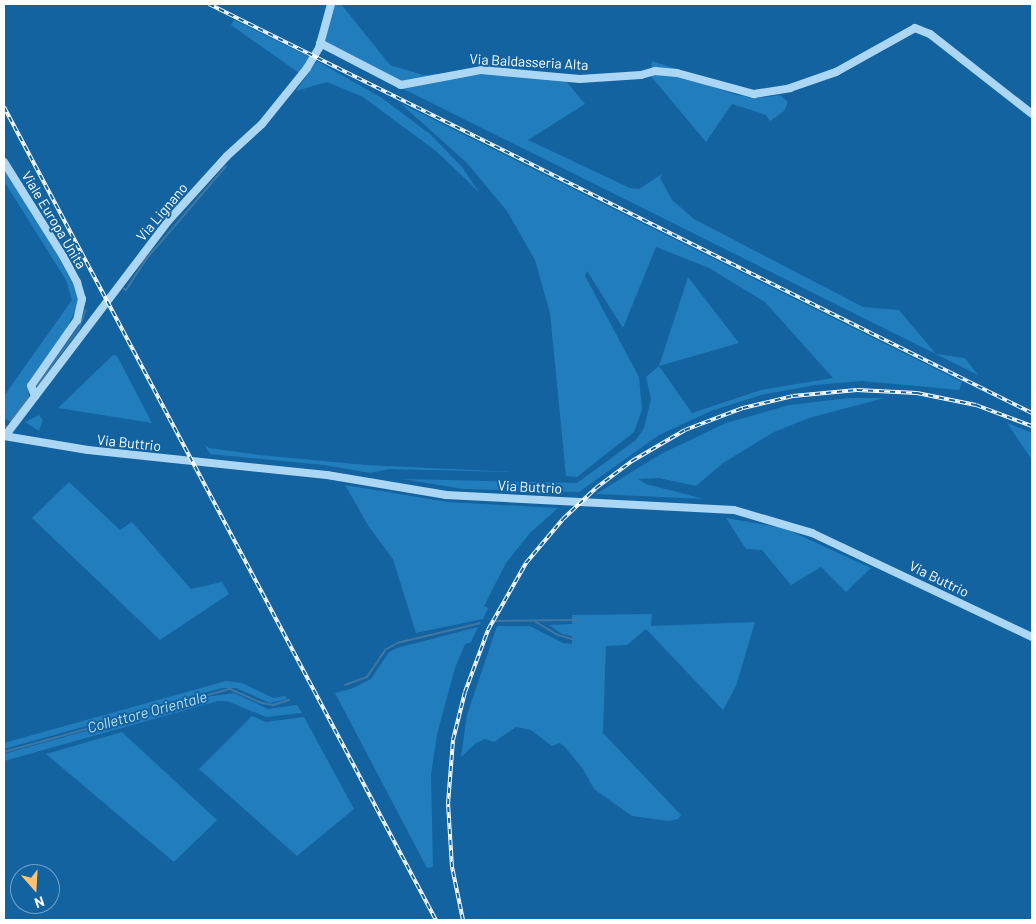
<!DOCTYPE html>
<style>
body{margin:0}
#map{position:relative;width:1036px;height:924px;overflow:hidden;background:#1363a0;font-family:Barlow,sans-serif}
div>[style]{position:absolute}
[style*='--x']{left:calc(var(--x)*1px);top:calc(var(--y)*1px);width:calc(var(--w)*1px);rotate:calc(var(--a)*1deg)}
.green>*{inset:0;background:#227dbd}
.stream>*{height:2px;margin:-1px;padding:0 1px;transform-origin:1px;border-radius:1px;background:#4077a2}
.minor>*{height:8px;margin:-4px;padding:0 4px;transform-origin:4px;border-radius:4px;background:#abd6f4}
.rail>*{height:4px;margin-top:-2px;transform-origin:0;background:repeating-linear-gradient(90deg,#1363a0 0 5.5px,#fff 0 11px);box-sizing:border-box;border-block:1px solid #fff}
span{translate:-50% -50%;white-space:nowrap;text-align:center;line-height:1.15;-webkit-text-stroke:4px #1363a0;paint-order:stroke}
.street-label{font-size:14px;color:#fff}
.water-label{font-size:15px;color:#b8dffb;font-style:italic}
.frame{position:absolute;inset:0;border:5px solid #fff;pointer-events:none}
.north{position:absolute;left:10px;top:864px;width:50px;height:50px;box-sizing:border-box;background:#1363a0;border:1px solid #71a1c6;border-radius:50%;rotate:161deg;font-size:14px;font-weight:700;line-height:20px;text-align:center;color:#fff}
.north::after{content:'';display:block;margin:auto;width:18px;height:22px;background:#ffc26e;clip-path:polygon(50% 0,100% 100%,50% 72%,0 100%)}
</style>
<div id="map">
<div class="green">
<i style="clip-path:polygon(334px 4px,341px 4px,390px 65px,423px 75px,469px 72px,566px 81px,585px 104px,528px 140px,630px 188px,639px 189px,662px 174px,660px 178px,672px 200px,694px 219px,863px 307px,899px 310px,936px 354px,965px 358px,978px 375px,323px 49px)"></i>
<i style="clip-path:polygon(234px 20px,310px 57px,299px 73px,231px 25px)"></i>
<i style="clip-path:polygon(317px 61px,382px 98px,430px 134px,462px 167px,479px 192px,436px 151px,363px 97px,327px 82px,296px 91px)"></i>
<i style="clip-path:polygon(652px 61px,680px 70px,677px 75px,737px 95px,758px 98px,780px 95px,788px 102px,784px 111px,770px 121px,766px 115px,732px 104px,706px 142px,650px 75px)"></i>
<i style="clip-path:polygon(400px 103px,962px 382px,959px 390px,862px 381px,815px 385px,761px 395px,711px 411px,659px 435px,579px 492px,463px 489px,403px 479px,577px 483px,636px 440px,644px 428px,651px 399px,646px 377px,659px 366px,688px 277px,739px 343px,659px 366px,692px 413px,761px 390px,833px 378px,765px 302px,709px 268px,656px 247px,623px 328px,587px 271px,585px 276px,639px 377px,642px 410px,634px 432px,577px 477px,566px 476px,550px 313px,535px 260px,507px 211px,467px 163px)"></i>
<i style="clip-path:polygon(4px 168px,59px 257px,76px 290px,78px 304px,64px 336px,28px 384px,29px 399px,12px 421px,4px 419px,4px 396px,72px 300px,66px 280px,4px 181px)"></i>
<i style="clip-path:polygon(113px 355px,117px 356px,152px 423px,58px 408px)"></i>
<i style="clip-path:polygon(850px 398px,884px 398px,809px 418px,774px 432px,723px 463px,696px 486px,659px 478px,638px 479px,646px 484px,704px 499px,596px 494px,661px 454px,726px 423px,789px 405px)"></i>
<i style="clip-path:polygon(39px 415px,43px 420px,39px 431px,25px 422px)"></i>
<i style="clip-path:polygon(1007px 423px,1032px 433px,1032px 460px)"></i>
<i style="clip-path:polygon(204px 444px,209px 448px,259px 455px,366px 465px,514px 472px,389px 469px,370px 473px,324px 465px,210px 454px)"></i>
<i style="clip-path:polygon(69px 482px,120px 530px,132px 522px,191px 589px,222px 582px,229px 594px,160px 640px,32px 518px)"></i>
<i style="clip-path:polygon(345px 485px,448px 502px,558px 508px,530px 533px,506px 563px,484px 606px,488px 608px,483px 619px,416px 633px,393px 559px,369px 527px)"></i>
<i style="clip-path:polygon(726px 518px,784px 528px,871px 568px,846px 592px,821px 567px,791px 585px,762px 550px,746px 549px)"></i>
<i style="clip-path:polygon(652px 614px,651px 626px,755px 622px,736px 686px,723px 710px,646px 629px,627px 645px,606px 646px,603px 733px,681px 815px,678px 819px,668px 821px,632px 816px,594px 789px,583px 769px,565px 747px,560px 743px,552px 746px,531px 730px,516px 727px,494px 742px,485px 739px,476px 743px,461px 757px,467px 715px,497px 626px,530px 626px,563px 643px,572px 644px,572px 636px,562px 634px,549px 625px,572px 624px,572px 615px)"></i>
<i style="clip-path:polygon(478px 627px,471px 642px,465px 644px,455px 668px,437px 734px,431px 775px,433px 867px,427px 868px,335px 693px,351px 689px,371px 679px,389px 652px,397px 648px)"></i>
<i style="clip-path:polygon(226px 681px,242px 683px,273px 698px,285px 696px,287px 699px,270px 703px,236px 688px,222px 688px,4px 749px,4px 743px)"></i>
<i style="clip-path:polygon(234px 693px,268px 709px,297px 705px,302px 713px,266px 717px,227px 701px,218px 701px,4px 761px,4px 754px,207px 697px)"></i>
<i style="clip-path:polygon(252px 716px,266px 722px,304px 717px,354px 809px,297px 856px,199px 769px)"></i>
<i style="clip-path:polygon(122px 732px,217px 820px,174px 862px,46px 754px)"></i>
</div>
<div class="stream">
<i style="--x:124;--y:289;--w:2;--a:27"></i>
<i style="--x:126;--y:290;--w:38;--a:-57"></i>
<i style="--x:147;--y:258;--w:121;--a:-49.3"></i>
<i style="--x:36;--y:387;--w:73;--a:-53.9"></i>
<i style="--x:79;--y:328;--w:19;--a:-69"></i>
<i style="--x:10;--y:421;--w:30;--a:-53"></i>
<i style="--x:4;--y:427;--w:2;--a:-27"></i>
<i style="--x:496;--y:621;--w:81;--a:-0.7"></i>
<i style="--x:536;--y:622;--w:26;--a:31"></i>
<i style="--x:558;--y:635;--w:15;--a:16"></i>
<i style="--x:345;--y:685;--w:23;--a:-20"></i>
<i style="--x:367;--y:677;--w:32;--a:-56"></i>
<i style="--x:385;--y:650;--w:14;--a:-30"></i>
<i style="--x:397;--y:643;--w:85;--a:-13.5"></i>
<i style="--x:4;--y:752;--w:235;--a:-15.6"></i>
<i style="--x:230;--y:689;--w:35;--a:24"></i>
<i style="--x:262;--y:703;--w:11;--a:10"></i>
<i style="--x:273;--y:705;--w:17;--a:-17"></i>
</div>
<div class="minor">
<i style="--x:320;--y:43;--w:91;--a:27.4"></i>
<i style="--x:401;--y:85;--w:81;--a:-10.6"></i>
<i style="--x:481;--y:70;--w:99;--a:5.2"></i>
<i style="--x:580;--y:79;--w:61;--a:-3.8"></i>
<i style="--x:641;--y:75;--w:15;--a:-16"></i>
<i style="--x:655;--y:71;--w:22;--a:5"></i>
<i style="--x:677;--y:73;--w:80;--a:15.3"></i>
<i style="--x:754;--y:94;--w:36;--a:-9"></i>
<i style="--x:790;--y:88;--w:49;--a:-19.2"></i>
<i style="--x:836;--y:72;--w:90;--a:-29.1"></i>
<i style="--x:915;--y:28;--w:16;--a:22"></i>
<i style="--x:930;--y:34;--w:130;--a:38.1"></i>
<i style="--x:4;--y:162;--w:111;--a:57.9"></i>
<i style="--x:63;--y:256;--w:30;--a:62"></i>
<i style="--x:77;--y:282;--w:18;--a:74"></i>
<i style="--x:82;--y:299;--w:22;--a:103"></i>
<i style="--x:77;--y:320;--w:80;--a:124.9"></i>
<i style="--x:31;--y:386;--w:11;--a:68"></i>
<i style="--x:4;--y:436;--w:85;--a:9.5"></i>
<i style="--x:88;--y:450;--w:240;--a:6"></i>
<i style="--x:327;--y:475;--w:121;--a:9.5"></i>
<i style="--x:446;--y:495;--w:288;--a:3"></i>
<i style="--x:734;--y:510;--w:81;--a:16.4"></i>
<i style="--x:812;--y:533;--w:243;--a:25.3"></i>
<i style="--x:5;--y:436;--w:271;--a:-52.8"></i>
<i style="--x:169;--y:220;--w:86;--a:-47.8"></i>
<i style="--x:227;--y:156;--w:47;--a:-42.4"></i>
<i style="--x:262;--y:124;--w:72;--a:-51.2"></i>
<i style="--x:307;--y:68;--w:23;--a:-59"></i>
<i style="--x:319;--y:48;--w:46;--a:-74.7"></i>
</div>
<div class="rail">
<i style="--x:209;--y:4;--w:919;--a:26.43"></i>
<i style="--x:4;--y:107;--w:921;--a:62.02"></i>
<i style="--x:463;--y:920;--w:54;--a:-101.7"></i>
<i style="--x:452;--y:867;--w:63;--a:-93.6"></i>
<i style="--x:448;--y:804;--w:64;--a:-85.5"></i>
<i style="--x:453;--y:740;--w:49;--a:-76"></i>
<i style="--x:465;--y:692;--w:66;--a:-69.6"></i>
<i style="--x:488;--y:630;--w:77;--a:-60.4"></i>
<i style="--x:526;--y:563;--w:57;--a:-49.9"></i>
<i style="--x:563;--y:519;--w:45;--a:-43.2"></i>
<i style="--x:596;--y:488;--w:45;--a:-36.9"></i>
<i style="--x:632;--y:461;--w:61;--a:-30.3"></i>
<i style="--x:685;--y:430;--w:62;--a:-20.8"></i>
<i style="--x:743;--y:408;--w:51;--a:-13.5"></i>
<i style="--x:793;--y:396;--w:64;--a:-5.4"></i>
<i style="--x:857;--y:390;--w:60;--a:2.9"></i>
<i style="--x:917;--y:393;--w:60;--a:11.5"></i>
<i style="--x:976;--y:405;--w:60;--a:20.6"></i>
</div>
<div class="street-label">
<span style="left:529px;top:62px;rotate:3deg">Via Baldasseria Alta</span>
<span style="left:162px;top:212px;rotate:-50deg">Via Lignano</span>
<span style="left:54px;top:220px;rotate:59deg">Viale Europa Unita</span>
<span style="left:129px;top:443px;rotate:6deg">Via Buttrio</span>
<span style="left:530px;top:487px;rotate:3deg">Via Buttrio</span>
<span style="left:939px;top:579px;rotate:26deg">Via Buttrio</span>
</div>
<div class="water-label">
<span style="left:147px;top:712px;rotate:-15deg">Collettore Orientale</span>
</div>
<div class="frame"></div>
<div class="north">N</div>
</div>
